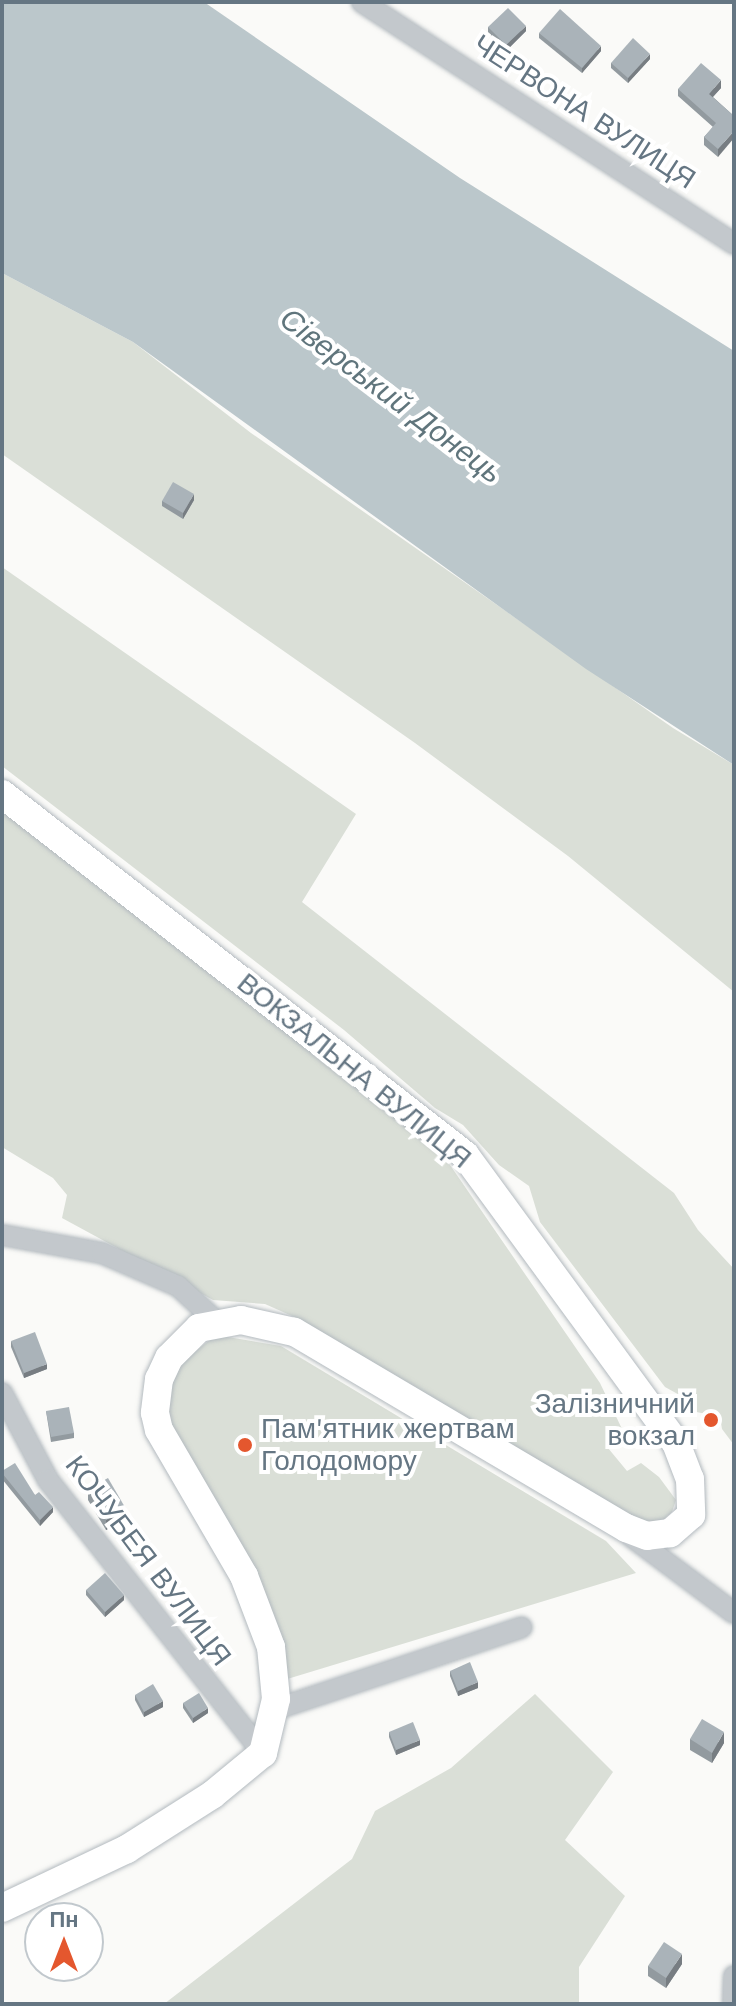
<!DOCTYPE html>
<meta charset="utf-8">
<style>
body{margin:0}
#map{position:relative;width:736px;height:2006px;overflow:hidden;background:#fafaf8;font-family:"Work Sans",sans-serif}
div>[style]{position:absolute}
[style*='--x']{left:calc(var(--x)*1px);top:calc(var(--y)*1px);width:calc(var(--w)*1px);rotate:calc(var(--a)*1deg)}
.green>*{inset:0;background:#dadfd7}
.water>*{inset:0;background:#bbc7cb}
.roads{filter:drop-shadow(0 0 2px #b3babf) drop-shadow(0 0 2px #b3babf)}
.street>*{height:20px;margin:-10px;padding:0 10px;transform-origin:10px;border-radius:10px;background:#c3c8cc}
.secondary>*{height:28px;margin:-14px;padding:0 14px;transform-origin:14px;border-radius:14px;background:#fff}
.wall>*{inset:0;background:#929a9f}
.shaded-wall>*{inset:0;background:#777d82}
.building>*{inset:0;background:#aab3b9}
.dots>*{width:22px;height:22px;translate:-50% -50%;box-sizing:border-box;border:4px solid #fff;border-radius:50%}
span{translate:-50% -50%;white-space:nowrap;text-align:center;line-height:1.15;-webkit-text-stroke:8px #fff;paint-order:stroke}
.street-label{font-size:28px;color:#657683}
.poi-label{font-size:28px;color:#657683}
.right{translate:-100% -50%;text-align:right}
.left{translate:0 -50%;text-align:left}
.water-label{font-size:30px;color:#60757c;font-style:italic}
.frame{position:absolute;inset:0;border:4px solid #657683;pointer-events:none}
.north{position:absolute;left:24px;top:1902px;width:80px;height:80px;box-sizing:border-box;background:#fff;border:2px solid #c1c8cd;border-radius:50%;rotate:0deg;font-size:22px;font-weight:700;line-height:32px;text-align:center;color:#657683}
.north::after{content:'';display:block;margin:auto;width:28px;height:36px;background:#e4572e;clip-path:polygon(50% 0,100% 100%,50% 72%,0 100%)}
</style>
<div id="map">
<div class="green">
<i style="clip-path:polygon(2px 273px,133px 342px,251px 433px,673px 728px,734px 765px,734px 992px,568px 856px,415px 743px,2px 454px)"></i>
<i style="clip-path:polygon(2px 567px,356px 814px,302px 902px,674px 1193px,698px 1230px,734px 1269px,734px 1445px,722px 1429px,720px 1417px,692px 1411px,685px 1398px,665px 1387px,540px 1222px,529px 1186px,499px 1165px,463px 1125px,435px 1108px,344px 1030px,2px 766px)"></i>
<i style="clip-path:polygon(2px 808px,407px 1120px,450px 1165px,600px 1383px,623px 1431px,608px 1448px,627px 1471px,641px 1463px,659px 1477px,676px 1500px,672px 1512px,662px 1521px,645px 1524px,292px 1316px,265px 1304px,213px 1300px,62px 1218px,67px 1195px,53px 1178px,2px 1147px)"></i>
<i style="clip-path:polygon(216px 1335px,281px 1346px,606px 1541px,636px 1573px,284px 1680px,170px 1425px,166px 1393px,183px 1361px)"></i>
<i style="clip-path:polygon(535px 1694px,613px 1772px,565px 1840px,625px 1896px,579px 1967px,579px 2004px,164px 2004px,352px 1859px,375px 1811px,451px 1768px)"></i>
</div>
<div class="water">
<i style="clip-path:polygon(2px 2px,204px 2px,460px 178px,734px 351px,734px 765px,586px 669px,133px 342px,2px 273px)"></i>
</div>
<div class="roads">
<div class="street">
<i style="--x:362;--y:2;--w:444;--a:33"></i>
<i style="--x:2;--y:1235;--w:102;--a:10.2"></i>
<i style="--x:102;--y:1253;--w:83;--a:23.5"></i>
<i style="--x:178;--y:1286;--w:53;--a:42.7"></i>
<i style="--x:2;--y:1393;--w:98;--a:62.1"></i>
<i style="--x:48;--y:1480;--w:347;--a:51.8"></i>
<i style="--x:628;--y:1534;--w:132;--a:36.7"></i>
<i style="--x:273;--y:1710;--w:262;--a:-18.4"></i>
<i style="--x:733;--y:2004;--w:28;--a:-88"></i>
</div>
<div class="secondary">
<i style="--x:2;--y:794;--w:587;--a:37.94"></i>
<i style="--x:465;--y:1155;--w:357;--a:53.8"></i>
<i style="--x:676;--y:1443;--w:39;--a:69"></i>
<i style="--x:690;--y:1479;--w:36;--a:88"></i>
<i style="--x:691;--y:1515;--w:28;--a:139"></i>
<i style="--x:670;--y:1533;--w:23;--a:173"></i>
<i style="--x:647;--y:1536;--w:22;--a:-159"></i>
<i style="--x:626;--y:1528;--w:386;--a:-149.4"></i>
<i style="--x:294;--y:1332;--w:54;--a:-167.2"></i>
<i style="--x:241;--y:1320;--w:43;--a:169.2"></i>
<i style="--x:199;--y:1328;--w:42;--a:135"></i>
<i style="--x:169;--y:1358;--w:23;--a:115"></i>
<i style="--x:159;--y:1379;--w:34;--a:97"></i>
<i style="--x:155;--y:1413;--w:17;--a:77"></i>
<i style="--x:159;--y:1430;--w:169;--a:59.8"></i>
<i style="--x:244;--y:1576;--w:76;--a:69.2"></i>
<i style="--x:271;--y:1647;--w:52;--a:84.5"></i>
<i style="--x:276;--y:1699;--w:56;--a:103.5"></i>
<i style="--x:263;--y:1753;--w:66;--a:140.5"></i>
<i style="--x:212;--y:1795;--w:101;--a:147.6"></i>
<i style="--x:127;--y:1849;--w:138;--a:154.7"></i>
</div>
</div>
<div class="wall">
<i style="clip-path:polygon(488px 27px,526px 31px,506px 51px,488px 32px)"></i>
<i style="clip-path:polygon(539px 33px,601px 51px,582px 73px,539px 38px)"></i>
<i style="clip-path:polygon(650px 59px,628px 83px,611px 68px,611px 63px)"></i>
<i style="clip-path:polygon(721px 88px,713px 97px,734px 116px,718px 157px,704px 145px,704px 137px,713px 127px,678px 96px,678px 89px)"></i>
<i style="clip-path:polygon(194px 500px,183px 519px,162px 506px,162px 501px)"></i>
<i style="clip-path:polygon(11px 1341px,47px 1369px,24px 1378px,11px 1347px)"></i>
<i style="clip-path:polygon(46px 1411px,74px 1433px,74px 1438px,51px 1442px)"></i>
<i style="clip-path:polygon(2px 1471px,35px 1495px,53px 1512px,40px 1526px,2px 1479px)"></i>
<i style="clip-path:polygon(88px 1489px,126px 1519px,106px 1530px,88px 1500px)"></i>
<i style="clip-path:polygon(86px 1590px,124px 1600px,105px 1617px,86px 1595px)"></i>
<i style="clip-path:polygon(450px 1671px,478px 1688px,458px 1696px,450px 1676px)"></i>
<i style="clip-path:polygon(135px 1695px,163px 1707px,144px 1717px,135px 1700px)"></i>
<i style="clip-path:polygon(183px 1703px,208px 1713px,193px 1723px,183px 1708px)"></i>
<i style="clip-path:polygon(389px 1732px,420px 1745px,396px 1755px,389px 1737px)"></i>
<i style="clip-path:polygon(690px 1739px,724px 1743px,712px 1763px,690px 1750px)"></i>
<i style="clip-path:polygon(682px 1964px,666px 1988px,648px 1976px,648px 1966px)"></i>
</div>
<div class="shaded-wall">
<i style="clip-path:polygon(526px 26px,526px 31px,506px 51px,506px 45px)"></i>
<i style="clip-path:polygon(601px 46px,601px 51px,582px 73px,582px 68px)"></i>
<i style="clip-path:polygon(650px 54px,650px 59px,628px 83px,628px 78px)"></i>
<i style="clip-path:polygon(721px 80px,721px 88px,709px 101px,709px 94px)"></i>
<i style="clip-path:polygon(734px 131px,734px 138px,718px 157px,718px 149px)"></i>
<i style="clip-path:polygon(194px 494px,194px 500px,183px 519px,183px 513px)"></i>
<i style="clip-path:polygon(47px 1364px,47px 1369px,24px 1378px,24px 1373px)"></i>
<i style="clip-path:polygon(53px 1507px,53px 1512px,40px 1526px,40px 1520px)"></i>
<i style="clip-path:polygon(126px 1509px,126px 1519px,106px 1530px,106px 1520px)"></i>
<i style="clip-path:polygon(124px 1595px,124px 1600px,105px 1617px,105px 1612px)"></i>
<i style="clip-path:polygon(478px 1682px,478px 1688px,458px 1696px,458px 1691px)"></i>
<i style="clip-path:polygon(163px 1701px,163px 1707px,144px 1717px,144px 1712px)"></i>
<i style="clip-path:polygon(208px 1708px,208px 1713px,193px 1723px,193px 1718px)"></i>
<i style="clip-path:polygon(724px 1732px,724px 1743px,712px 1763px,712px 1753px)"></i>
<i style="clip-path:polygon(420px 1740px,420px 1745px,396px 1755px,396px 1750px)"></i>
<i style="clip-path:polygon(682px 1954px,682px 1964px,666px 1988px,666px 1978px)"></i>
</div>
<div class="building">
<i style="clip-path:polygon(508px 8px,526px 26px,506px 45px,488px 27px)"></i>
<i style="clip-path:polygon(560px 9px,601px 46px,582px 68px,539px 33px)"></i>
<i style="clip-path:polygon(633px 38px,650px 54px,628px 78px,611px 63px)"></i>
<i style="clip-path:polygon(701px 63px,721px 80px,709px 94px,734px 116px,734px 131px,718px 149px,704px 137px,716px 123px,678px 89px)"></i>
<i style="clip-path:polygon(173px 482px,194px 494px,183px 513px,162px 501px)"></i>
<i style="clip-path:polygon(35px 1332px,47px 1364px,24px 1373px,11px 1341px)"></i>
<i style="clip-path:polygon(69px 1407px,74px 1433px,51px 1437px,46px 1411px)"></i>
<i style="clip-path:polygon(15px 1463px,35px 1495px,39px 1492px,53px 1507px,40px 1520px,2px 1473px,2px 1471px)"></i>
<i style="clip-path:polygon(108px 1478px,126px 1509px,106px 1520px,88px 1489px)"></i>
<i style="clip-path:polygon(105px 1573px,124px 1595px,105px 1612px,86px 1590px)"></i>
<i style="clip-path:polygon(470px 1662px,478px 1682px,458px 1691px,450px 1671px)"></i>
<i style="clip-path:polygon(153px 1684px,163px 1701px,144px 1712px,135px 1695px)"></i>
<i style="clip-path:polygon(199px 1693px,208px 1708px,193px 1718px,183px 1703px)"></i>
<i style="clip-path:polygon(702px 1719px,724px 1732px,712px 1753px,690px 1739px)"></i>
<i style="clip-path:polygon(413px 1722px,420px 1740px,396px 1750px,389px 1732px)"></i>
<i style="clip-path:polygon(664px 1942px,682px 1954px,666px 1978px,648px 1966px)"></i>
</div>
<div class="dots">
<i style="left:711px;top:1420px;background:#e4572e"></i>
<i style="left:245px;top:1445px;background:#e4572e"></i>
</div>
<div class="street-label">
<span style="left:584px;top:112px;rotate:33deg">ЧЕРВОНА ВУЛИЦЯ</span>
<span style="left:354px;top:1071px;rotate:39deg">ВОКЗАЛЬНА ВУЛИЦЯ</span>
<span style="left:148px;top:1561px;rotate:53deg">КОЧУБЕЯ ВУЛИЦЯ</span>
</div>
<div class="poi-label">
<span class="right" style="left:695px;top:1420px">Залізничний<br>вокзал</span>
<span class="left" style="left:261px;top:1445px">Пам'ятник жертвам<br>Голодомору</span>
</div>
<div class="water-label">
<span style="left:391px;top:396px;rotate:37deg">Сіверський Донець</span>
</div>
<div class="frame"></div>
<div class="north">Пн</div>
</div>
